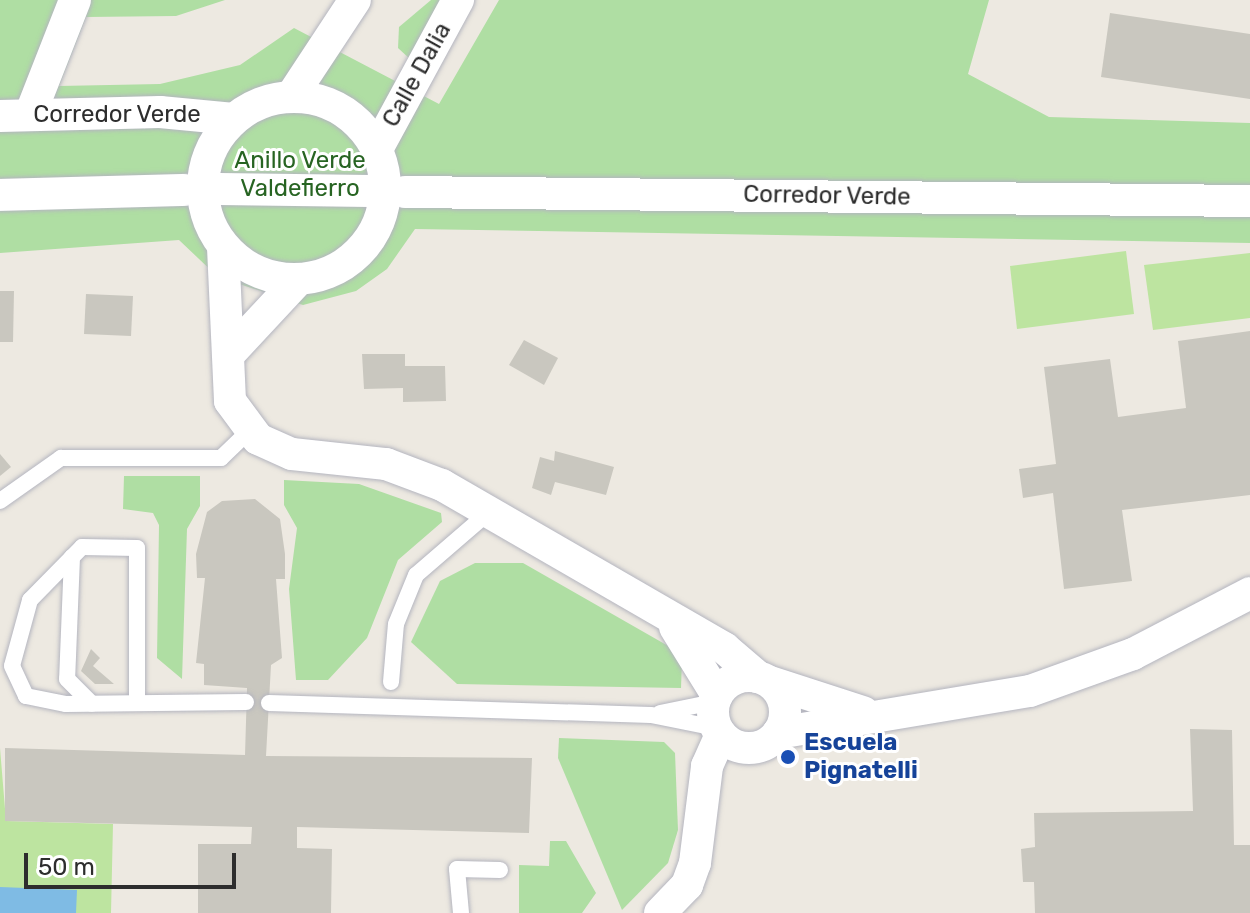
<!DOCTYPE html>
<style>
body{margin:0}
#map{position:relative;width:1250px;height:913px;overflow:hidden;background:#ede9e1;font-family:Rubik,sans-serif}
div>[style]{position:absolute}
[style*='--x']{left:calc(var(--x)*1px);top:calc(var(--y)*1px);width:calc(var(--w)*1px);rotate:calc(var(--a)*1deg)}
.green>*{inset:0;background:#afdea3}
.pitch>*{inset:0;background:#bde4a0}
.water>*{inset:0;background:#7fbbe4}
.building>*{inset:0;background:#c9c7bf}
.roads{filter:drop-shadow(0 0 2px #b4b5bf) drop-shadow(0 0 2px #b4b5bf)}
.lane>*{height:16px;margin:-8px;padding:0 8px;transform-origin:8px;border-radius:8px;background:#fff}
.street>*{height:32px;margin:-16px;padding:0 16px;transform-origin:16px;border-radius:16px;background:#fff}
.street>.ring{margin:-16px;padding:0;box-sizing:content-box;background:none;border:32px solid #fff;border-radius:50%}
.dots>*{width:22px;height:22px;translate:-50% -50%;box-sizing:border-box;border:4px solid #fff;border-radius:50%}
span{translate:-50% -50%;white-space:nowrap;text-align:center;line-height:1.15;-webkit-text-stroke:6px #fff;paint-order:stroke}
.street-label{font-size:24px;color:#2d2d2d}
.park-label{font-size:24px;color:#276422}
.transit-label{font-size:24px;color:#164399;font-weight:700}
.left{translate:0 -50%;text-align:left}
.scale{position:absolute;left:24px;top:853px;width:212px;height:36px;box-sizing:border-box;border:4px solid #2d2d2d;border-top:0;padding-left:10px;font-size:24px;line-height:28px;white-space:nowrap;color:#2d2d2d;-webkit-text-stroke:6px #fff;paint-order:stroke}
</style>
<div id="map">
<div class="green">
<i style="clip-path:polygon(0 0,225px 0,176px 16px,86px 17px,59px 86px,160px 84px,240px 65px,294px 28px,439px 104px,499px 0,989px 0,968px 74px,1049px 117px,1250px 123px,1250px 243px,415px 229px,387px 269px,356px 291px,303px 305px,218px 277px,179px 240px,0 253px)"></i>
<i style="clip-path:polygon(431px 0,445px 0,411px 60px,398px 48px,399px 27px)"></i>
<i style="clip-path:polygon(124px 476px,200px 476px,200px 506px,187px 529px,182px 679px,157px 658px,159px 525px,153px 513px,123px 509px)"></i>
<i style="clip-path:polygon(284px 480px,359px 484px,441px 513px,442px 522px,398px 560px,367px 638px,328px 680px,296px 680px,289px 589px,297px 528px,284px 505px)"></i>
<i style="clip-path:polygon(475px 563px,523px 563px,670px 647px,682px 660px,681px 688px,457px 684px,411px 642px,440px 581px)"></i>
<i style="clip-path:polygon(559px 738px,664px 742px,675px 753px,678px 830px,668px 863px,622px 910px,558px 758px)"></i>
<i style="clip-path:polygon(550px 841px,566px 841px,596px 893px,582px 913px,519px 913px,519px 865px,549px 866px)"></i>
</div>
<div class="pitch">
<i style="clip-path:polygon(1126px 251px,1134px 314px,1017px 329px,1010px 266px)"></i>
<i style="clip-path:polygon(1250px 253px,1250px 318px,1153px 330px,1144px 265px)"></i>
<i style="clip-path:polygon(0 748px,6px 821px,113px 824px,111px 913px,0 913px)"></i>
</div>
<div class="water">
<i style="clip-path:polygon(0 887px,77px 890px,76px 913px,0 913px)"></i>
</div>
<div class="building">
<i style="clip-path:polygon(1110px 13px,1250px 34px,1250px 99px,1101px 77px)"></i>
<i style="clip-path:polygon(0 291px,14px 291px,13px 342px,0 342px)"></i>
<i style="clip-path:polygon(86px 294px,133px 296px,131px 336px,84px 334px)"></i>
<i style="clip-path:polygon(1250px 331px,1250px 495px,1122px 510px,1132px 581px,1064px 589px,1053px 493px,1023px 498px,1019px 469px,1056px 464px,1044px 367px,1110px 359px,1118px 417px,1186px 408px,1178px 341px)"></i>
<i style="clip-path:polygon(524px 340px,558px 358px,544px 385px,509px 365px)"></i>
<i style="clip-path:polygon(362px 354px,405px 354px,405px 366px,445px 366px,446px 401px,403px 402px,403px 388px,364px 389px)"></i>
<i style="clip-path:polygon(555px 451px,614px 467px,606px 495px,555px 482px,551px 495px,532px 488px,540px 457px,554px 461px)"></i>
<i style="clip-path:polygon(0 454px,11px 467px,0 476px)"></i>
<i style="clip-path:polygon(255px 499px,280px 519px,285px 554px,285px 579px,276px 579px,282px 658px,271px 665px,266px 756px,532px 758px,529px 833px,297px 827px,297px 848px,332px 849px,331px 913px,198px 913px,198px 844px,251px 844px,252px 827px,5px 821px,5px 748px,245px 755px,247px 688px,204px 685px,204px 664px,196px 663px,205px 578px,197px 578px,196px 554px,207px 512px,222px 501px)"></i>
<i style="clip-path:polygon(91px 649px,100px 658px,93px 666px,114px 684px,95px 684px,81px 671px)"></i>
<i style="clip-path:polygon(1190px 729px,1232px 730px,1234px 845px,1250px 845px,1250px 913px,1035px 913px,1034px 882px,1023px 882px,1021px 849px,1035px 847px,1034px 813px,1193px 811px)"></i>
</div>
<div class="roads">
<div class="lane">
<i style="--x:0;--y:501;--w:75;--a:-35.2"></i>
<i style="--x:61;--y:458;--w:160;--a:0"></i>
<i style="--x:221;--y:458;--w:39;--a:-44"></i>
<i style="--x:72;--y:557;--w:122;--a:92.3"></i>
<i style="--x:67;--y:679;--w:35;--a:45"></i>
<i style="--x:391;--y:682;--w:58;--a:-85.1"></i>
<i style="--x:396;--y:624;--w:53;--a:-67.8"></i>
<i style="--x:416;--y:575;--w:96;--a:-40.8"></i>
<i style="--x:137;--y:703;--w:155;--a:-90"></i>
<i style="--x:137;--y:548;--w:55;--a:-179"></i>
<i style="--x:82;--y:547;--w:74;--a:134.5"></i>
<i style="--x:30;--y:600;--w:68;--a:105.3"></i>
<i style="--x:12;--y:666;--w:33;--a:65"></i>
<i style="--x:26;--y:696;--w:41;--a:11.3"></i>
<i style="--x:66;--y:704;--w:180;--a:-0.6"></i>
<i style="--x:269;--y:703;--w:382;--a:1.8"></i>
<i style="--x:651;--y:715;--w:66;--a:11.3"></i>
<i style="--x:660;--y:713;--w:55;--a:-11.5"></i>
<i style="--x:461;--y:913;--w:44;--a:-95.2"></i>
<i style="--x:457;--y:869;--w:43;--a:1.3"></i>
</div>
<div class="street">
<i class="ring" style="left:203px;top:97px;width:150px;height:150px"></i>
<i style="--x:291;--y:97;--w:116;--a:-56.6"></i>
<i style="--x:30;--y:115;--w:123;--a:-68.6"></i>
<i style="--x:0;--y:116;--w:160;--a:-1.4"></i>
<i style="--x:160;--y:112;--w:74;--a:5.4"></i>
<i style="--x:377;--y:149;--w:170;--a:-61.5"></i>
<i style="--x:219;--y:189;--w:151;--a:0.8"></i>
<i style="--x:405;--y:192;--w:845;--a:0.61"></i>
<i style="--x:0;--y:195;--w:184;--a:-1.6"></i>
<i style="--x:223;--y:247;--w:154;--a:87.4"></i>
<i style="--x:230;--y:401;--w:47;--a:53.6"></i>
<i style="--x:258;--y:439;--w:37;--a:24"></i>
<i style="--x:292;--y:454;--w:95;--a:6.1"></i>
<i style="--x:386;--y:464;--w:60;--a:20.6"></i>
<i style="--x:442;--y:485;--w:326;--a:30"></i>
<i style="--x:724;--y:648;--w:45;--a:40.5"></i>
<i style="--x:230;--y:353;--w:100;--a:-47"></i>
<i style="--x:675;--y:627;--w:80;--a:58.3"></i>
<i class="ring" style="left:713px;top:676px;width:40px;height:40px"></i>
<i style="--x:770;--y:682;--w:98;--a:17.9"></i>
<i style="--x:778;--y:733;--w:255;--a:-9.5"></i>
<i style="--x:1030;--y:691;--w:109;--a:-19.8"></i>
<i style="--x:1133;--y:654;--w:132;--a:-27.5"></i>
<i style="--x:660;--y:913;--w:39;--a:-46"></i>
<i style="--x:687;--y:885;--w:23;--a:-70"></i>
<i style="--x:695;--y:863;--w:98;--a:-82.9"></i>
<i style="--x:707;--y:766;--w:34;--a:-66"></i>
</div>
</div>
<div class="dots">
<i style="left:788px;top:757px;background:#1a4fb4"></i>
</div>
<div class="street-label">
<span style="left:417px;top:75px;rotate:-61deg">Calle Dalia</span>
<span style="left:117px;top:115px">Corredor Verde</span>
<span style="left:827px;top:196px;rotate:1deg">Corredor Verde</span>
</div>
<div class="park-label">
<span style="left:300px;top:175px">Anillo Verde<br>Valdefierro</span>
</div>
<div class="transit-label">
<span class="left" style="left:804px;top:757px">Escuela<br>Pignatelli</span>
</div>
<div class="scale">50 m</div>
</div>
